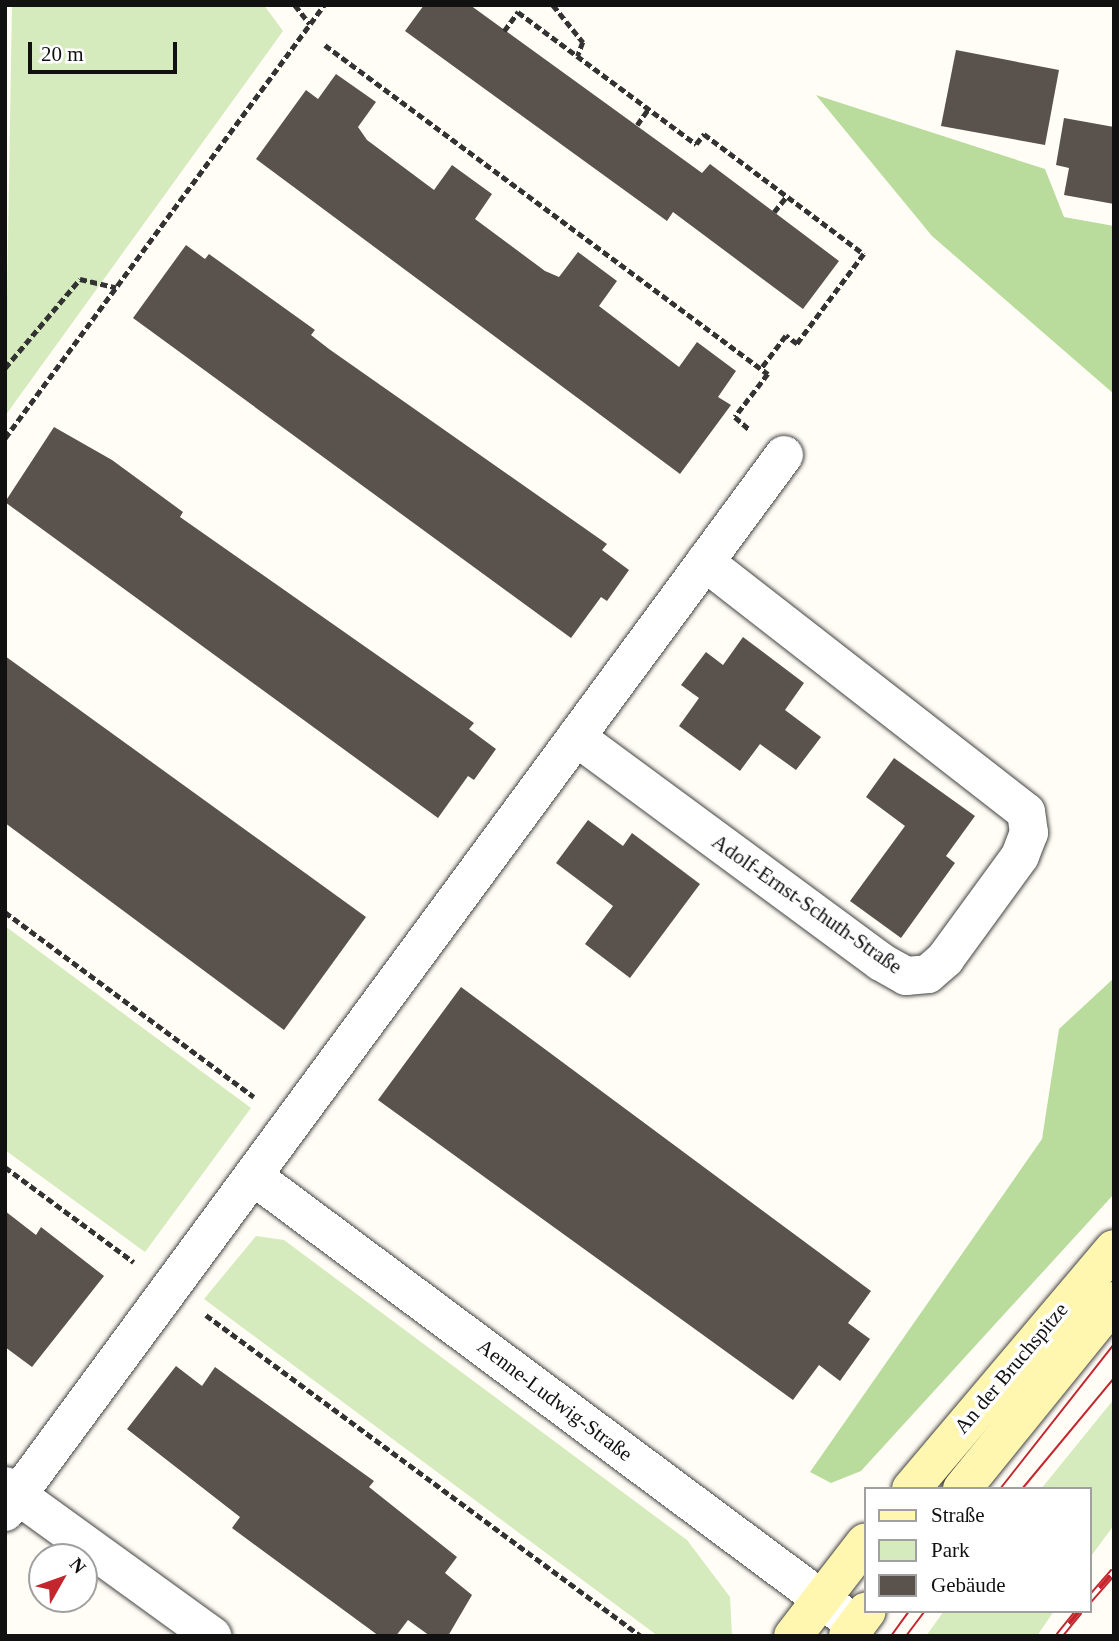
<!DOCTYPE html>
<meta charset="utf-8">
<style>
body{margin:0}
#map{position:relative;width:1119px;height:1641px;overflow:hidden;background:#fffdf5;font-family:"Times New Roman",serif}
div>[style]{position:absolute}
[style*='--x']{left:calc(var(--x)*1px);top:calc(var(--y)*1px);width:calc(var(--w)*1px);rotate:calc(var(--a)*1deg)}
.green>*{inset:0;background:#d5ebbd}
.forest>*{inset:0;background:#b9dc9c}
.building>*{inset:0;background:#5a524d}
.path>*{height:4.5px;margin-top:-2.25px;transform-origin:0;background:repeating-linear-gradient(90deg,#333 0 7px,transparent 0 10.5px)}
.roads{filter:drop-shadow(0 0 2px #444) drop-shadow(0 0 2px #444)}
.minor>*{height:38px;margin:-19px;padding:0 19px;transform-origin:19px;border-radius:19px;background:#fff}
.secondary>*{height:38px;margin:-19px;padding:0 19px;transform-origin:19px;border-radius:19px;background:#fff6b0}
.tram>*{height:2px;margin:-1px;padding:0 1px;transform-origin:1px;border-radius:1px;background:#c4262e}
.rail>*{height:8px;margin-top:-4px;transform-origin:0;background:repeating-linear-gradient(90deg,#fff 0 16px,#c4262e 0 32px);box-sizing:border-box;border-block:2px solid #c4262e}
span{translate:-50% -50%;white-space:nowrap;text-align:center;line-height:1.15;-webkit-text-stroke:7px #fff;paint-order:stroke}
.street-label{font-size:21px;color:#111}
.frame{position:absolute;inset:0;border:7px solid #111;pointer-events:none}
.legend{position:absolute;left:864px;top:1487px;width:228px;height:126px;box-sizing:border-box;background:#fff;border:2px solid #a0a0a0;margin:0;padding:9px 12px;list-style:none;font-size:21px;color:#111}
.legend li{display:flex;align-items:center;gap:14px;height:35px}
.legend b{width:35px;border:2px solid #a0a0a0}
.north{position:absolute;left:28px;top:1543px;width:70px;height:70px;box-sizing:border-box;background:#fff;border:2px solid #a0a0a0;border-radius:50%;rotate:50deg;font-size:19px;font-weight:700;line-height:28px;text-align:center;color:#111}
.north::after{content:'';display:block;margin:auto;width:24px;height:32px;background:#c4262e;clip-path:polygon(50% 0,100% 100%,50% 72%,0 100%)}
.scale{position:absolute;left:28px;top:42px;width:149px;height:32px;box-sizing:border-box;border:4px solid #111;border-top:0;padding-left:9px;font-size:21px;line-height:24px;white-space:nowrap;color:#111;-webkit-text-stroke:5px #fff;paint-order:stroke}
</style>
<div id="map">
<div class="green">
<i style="clip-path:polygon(12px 5px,264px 5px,283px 31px,5px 416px)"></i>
<i style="clip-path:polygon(5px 926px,251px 1108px,145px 1252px,5px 1150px)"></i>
<i style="clip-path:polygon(256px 1236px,284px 1240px,687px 1540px,730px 1597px,732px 1636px,658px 1636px,204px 1299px)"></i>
<i style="clip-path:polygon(1114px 1399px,1114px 1525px,1089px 1559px,1089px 1489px,1041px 1489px)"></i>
<i style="clip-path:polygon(944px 1611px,1054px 1611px,1037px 1636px,926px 1636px)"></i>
</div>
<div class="forest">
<i style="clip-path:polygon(816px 95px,1045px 169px,1064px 217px,1114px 226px,1114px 394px,932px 236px)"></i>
<i style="clip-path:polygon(1114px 978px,1114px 1194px,861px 1471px,831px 1483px,810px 1472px,1042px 1139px,1059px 1029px)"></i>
</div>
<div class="building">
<i style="clip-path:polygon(424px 5px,470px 5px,702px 173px,710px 164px,839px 261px,803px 309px,673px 212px,667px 221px,405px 31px)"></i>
<i style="clip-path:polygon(956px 50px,1059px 70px,1045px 145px,941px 126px)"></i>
<i style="clip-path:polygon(336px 74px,376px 102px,358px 127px,367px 140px,434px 190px,452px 165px,492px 194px,475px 219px,545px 271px,559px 277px,578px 252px,617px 281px,599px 306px,679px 367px,697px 342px,736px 371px,718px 397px,731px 405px,680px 474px,256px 159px,306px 90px,318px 99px)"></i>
<i style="clip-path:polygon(1064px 118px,1114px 127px,1114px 204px,1064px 195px,1069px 168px,1056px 165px)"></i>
<i style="clip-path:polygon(186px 245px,205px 259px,209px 254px,315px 330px,311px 335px,329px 349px,607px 544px,602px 550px,629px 570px,607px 601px,601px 597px,571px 638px,133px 318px)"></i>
<i style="clip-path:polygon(54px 427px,112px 460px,183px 512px,180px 517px,474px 723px,469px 729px,496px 749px,474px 780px,468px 776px,438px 818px,5px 502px)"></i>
<i style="clip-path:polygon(743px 637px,804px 683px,785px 710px,821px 737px,796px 770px,760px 744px,740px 771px,679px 726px,699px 698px,681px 685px,706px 652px,723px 665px)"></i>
<i style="clip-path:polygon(5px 656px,366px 917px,284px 1030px,5px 823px)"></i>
<i style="clip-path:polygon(894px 758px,975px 816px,946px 856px,955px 863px,901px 938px,850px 901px,905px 826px,866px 797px)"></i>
<i style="clip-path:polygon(588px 820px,623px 846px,632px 833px,700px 884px,630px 978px,585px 944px,613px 906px,556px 863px)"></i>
<i style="clip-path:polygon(461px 987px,871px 1291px,848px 1323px,870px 1339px,840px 1381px,819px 1365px,793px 1400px,378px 1100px)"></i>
<i style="clip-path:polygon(5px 1211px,36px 1235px,41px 1227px,104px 1276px,32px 1367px,5px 1347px)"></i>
<i style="clip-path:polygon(176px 1366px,202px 1386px,215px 1367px,374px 1481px,369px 1487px,457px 1557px,445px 1573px,472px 1595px,448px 1636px,430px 1636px,408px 1620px,396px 1636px,379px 1636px,232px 1528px,240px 1517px,127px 1429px)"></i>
</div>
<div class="path">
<i style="--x:295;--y:5;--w:24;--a:52"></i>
<i style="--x:553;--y:5;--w:48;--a:51"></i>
<i style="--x:583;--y:42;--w:15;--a:110"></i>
<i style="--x:504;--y:31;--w:24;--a:-54"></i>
<i style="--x:518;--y:12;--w:222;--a:36.6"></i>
<i style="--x:696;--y:144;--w:13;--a:-51"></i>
<i style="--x:704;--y:134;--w:200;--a:36.9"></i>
<i style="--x:864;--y:254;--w:112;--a:126.7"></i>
<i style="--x:797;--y:344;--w:14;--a:-144"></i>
<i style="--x:786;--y:336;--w:41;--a:127.1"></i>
<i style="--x:325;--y:45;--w:552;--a:36.6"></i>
<i style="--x:768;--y:374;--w:54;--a:127.5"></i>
<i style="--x:735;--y:417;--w:18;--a:41"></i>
<i style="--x:637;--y:125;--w:19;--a:-55"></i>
<i style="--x:774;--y:212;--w:19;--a:-51"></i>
<i style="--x:5;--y:368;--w:116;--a:-49.9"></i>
<i style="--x:80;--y:279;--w:37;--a:13"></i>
<i style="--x:5;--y:438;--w:538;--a:-53.62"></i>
<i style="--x:5;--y:912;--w:310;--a:36.6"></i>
<i style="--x:5;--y:1167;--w:160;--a:36.4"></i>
<i style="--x:206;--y:1315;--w:541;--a:36.42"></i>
</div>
<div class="roads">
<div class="minor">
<i style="--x:576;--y:737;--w:379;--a:36.4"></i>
<i style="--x:881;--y:962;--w:29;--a:29"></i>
<i style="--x:906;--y:976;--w:22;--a:-5"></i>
<i style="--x:928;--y:974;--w:23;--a:-41"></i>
<i style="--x:945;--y:959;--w:127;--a:-53.9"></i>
<i style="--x:1020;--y:856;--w:25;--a:-69"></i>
<i style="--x:1029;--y:833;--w:21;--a:-98"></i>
<i style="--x:1026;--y:812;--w:407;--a:-142.1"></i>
<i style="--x:253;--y:1176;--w:752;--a:36.67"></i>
<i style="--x:5;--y:1486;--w:256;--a:35.9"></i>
<i style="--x:5;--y:1512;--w:1313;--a:-53.61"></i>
</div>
<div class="secondary">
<i style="--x:911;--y:1489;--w:314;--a:-49.8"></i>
<i style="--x:962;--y:1489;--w:242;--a:-51"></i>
<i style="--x:793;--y:1636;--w:118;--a:-52.3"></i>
<i style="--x:848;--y:1636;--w:31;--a:-53"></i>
</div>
</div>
<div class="tram">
<i style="--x:1000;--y:1489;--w:184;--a:-51.8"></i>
<i style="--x:1022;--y:1489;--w:144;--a:-50.3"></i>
<i style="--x:891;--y:1636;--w:31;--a:-54"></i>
<i style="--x:906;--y:1636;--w:31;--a:-53"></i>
</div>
<div class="rail">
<i style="--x:1089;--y:1600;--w:38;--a:-49"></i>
<i style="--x:1059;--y:1636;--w:32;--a:-51"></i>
</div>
<div class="street-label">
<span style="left:807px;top:904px;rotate:35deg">Adolf-Ernst-Schuth-Straße</span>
<span style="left:1011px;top:1368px;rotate:-50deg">An der Bruchspitze</span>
<span style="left:555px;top:1400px;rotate:37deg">Aenne-Ludwig-Straße</span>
</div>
<div class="frame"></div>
<ul class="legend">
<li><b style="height:9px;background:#fff6b0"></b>Straße</li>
<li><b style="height:19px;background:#d5ebbd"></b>Park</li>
<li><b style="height:19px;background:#5a524d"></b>Gebäude</li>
</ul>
<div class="north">N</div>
<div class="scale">20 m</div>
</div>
